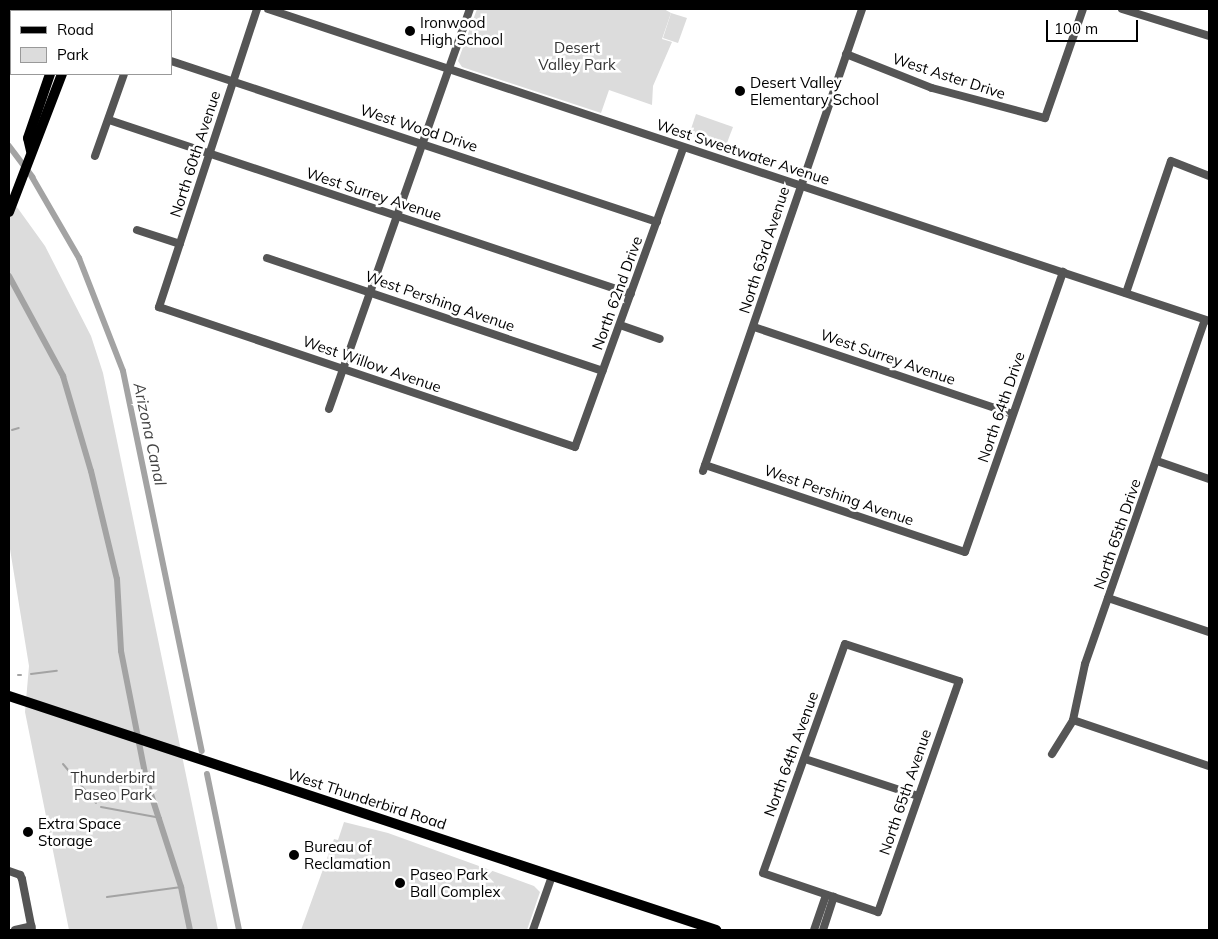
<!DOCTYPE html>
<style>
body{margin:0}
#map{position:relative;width:1218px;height:939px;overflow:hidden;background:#fff;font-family:Mulish,sans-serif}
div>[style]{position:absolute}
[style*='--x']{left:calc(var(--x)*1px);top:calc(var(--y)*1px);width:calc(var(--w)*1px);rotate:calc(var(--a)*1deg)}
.green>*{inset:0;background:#dcdcdc}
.stream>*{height:2px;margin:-1px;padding:0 1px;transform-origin:1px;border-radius:1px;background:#a3a3a3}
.canal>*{height:6px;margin:-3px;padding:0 3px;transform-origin:3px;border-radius:3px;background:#a3a3a3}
.minor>*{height:8px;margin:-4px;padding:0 4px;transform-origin:4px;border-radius:4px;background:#555}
.major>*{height:10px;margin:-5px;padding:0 5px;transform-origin:5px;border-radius:5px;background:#000}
.dots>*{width:14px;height:14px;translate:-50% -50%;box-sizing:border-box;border:2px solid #fff;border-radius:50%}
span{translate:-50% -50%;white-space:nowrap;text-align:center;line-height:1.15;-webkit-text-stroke:5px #fff;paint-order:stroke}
.poi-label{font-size:15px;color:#000}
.left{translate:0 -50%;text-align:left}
.park-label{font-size:15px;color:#333}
.street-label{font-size:15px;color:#000}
.water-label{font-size:16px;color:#444;font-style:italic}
.frame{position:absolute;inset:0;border:10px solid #000;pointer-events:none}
.legend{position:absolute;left:10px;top:10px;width:162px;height:65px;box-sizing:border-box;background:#fff;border:1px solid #999;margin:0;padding:6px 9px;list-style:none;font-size:15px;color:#000}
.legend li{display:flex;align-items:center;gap:10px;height:25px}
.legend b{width:25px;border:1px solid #999}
.scale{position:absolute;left:1046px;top:20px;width:92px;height:22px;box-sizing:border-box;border:2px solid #000;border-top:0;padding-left:6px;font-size:15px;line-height:18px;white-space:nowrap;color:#000;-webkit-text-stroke:4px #fff;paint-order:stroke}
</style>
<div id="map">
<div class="green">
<i style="clip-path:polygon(477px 9px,664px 9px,671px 13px,662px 39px,672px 42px,653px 86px,652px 105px,609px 90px,601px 113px,462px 67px,458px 61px)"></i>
<i style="clip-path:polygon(671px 13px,687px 18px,678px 43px,663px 38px)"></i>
<i style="clip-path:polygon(696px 114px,733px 127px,725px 148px,689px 135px)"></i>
<i style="clip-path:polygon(9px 196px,45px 246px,91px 336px,103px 373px,218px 930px,69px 930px,25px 712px,29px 666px,9px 543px)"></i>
<i style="clip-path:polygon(344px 822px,388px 833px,534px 886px,540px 892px,527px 930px,301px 930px,334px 839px,338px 840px)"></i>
</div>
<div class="stream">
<i style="--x:12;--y:430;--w:7;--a:-16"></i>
<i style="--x:31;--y:674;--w:26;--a:-7"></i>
<i style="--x:18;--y:675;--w:3;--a:0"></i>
<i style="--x:63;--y:764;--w:51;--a:49.8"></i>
<i style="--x:101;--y:807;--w:61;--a:10.4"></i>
<i style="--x:107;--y:897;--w:75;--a:-7.7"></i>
</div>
<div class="canal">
<i style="--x:9;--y:146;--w:39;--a:53"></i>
<i style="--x:32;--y:177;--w:94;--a:59.9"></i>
<i style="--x:79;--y:258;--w:121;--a:68.7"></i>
<i style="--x:123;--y:371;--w:388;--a:78.3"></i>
<i style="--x:9;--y:276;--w:114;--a:61.6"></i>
<i style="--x:63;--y:376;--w:99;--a:73.6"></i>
<i style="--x:91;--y:471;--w:111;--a:76.5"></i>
<i style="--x:117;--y:579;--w:72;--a:86.8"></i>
<i style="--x:121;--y:651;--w:130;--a:78.9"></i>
<i style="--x:146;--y:779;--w:114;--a:72"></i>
<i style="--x:181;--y:887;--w:44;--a:78.2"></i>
<i style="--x:207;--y:774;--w:159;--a:78.4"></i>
</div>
<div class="minor">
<i style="--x:257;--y:9;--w:314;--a:108.2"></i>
<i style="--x:159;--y:307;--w:439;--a:18.6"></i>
<i style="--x:575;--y:447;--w:318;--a:-70.1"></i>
<i style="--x:268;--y:9;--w:991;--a:18.34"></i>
<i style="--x:1122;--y:9;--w:91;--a:17.2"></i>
<i style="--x:846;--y:54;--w:92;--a:21.6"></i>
<i style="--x:932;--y:88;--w:117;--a:14.9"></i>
<i style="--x:1045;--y:118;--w:115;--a:-70.8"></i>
<i style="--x:171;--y:61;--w:512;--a:18.33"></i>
<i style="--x:109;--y:120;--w:550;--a:18.43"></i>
<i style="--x:95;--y:156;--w:87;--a:-70.5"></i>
<i style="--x:137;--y:230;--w:45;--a:18"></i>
<i style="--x:267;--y:258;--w:354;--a:18.6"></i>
<i style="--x:1126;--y:293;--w:139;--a:-71.2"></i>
<i style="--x:1171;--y:161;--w:41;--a:21.5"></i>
<i style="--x:620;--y:325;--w:42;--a:19.3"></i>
<i style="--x:754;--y:327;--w:273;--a:18.6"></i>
<i style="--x:329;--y:409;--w:424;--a:-70.6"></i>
<i style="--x:1157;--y:461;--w:55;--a:19.1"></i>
<i style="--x:705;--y:465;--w:274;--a:18.5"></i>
<i style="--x:965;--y:552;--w:297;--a:-70.7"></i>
<i style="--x:703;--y:471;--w:489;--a:-71"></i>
<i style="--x:1108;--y:598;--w:107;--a:18.6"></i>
<i style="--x:845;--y:644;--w:120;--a:18"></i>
<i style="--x:959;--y:681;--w:245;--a:109.3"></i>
<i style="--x:878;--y:912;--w:121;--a:-161.3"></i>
<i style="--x:763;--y:873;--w:243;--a:-70.3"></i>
<i style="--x:1073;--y:720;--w:144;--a:18.7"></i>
<i style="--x:1052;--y:754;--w:40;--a:-58"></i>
<i style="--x:1073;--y:720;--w:57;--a:-77.9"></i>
<i style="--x:1085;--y:664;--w:364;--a:-70.8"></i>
<i style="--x:805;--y:759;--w:119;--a:18.1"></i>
<i style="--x:9;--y:871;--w:12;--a:20"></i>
<i style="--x:20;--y:875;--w:4;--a:63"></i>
<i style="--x:22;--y:879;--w:52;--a:78.9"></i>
<i style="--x:15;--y:930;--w:17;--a:-13"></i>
<i style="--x:533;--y:930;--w:57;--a:-70.6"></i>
<i style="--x:814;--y:930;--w:37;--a:-71"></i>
<i style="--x:823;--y:930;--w:35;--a:-72"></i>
</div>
<div class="major">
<i style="--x:72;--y:11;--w:2;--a:-63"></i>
<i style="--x:84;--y:11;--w:2;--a:-63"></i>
<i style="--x:31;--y:151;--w:13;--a:-103"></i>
<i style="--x:28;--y:138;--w:68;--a:-71"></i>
<i style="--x:9;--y:212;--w:148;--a:-69"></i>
<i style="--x:9;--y:696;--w:745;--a:18.31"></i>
</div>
<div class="dots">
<i style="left:410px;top:31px;background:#000"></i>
<i style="left:740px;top:91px;background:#000"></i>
<i style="left:28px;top:832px;background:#000"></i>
<i style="left:294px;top:855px;background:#000"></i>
<i style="left:400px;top:883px;background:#000"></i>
</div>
<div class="poi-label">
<span class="left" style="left:420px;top:31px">Ironwood<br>High School</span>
<span class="left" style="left:750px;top:91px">Desert Valley<br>Elementary School</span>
<span class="left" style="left:38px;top:832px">Extra Space<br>Storage</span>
<span class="left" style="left:304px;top:855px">Bureau of<br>Reclamation</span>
<span class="left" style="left:410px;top:883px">Paseo Park<br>Ball Complex</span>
</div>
<div class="park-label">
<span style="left:577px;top:56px">Desert<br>Valley Park</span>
<span style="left:113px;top:786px">Thunderbird<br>Paseo Park</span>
</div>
<div class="street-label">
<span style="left:949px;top:76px;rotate:18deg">West Aster Drive</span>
<span style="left:419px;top:128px;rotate:18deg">West Wood Drive</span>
<span style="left:743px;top:152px;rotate:18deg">West Sweetwater Avenue</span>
<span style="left:195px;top:154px;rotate:-72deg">North 60th Avenue</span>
<span style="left:374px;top:194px;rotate:18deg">West Surrey Avenue</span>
<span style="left:764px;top:250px;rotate:-72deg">North 63rd Avenue</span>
<span style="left:617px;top:293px;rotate:-70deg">North 62nd Drive</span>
<span style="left:440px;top:301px;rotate:19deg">West Pershing Avenue</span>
<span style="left:888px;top:357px;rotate:19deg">West Surrey Avenue</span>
<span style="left:372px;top:364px;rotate:19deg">West Willow Avenue</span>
<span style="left:1001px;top:407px;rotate:-71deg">North 64th Drive</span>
<span style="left:839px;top:495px;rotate:19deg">West Pershing Avenue</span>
<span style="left:1117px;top:534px;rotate:-71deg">North 65th Drive</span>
<span style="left:791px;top:754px;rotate:-70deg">North 64th Avenue</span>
<span style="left:905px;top:792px;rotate:-71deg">North 65th Avenue</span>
<span style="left:367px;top:799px;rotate:18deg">West Thunderbird Road</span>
</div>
<div class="water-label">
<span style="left:150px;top:434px;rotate:78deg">Arizona Canal</span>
</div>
<div class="frame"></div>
<ul class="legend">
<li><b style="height:6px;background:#000"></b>Road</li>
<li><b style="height:14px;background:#dcdcdc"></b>Park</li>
</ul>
<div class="scale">100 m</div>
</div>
